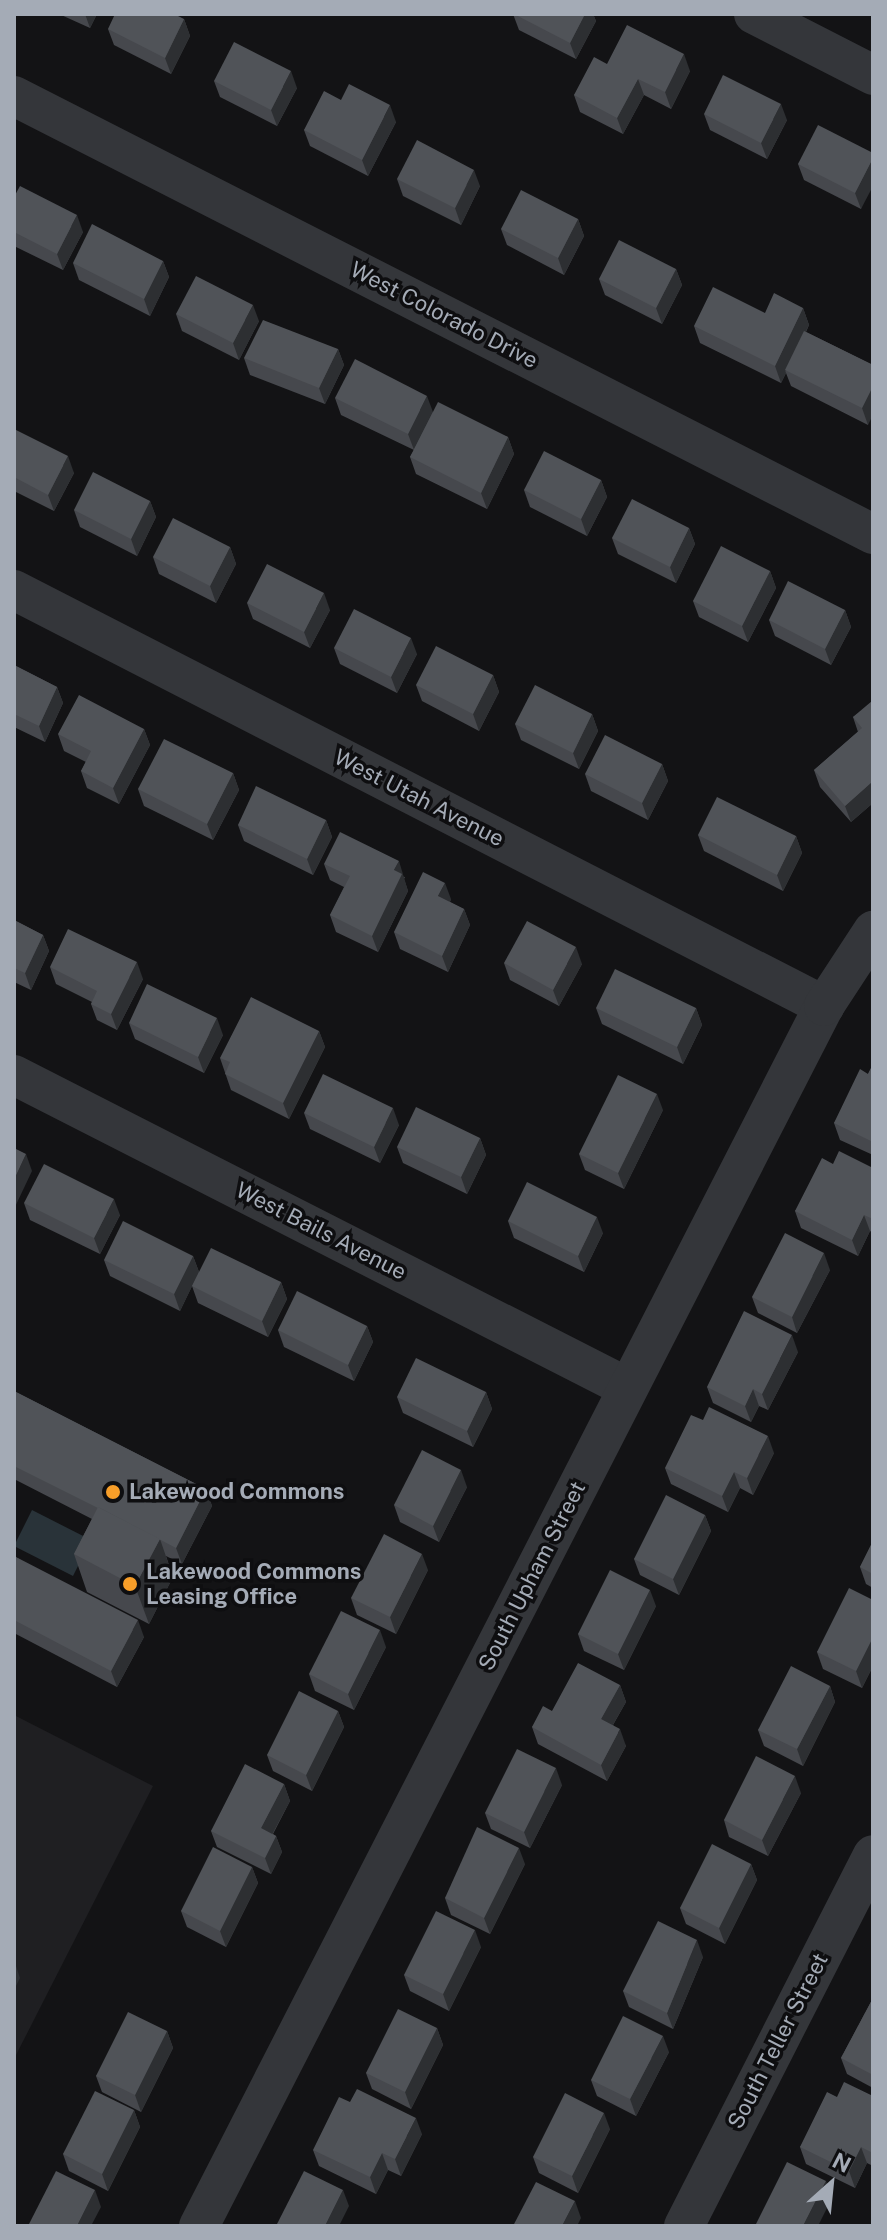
<!DOCTYPE html>
<style>
body{margin:0}
#map{position:relative;width:887px;height:2240px;overflow:hidden;background:#131315;font-family:"Public Sans",sans-serif}
div>[style]{position:absolute}
[style*='--x']{left:calc(var(--x)*1px);top:calc(var(--y)*1px);width:calc(var(--w)*1px);rotate:calc(var(--a)*1deg)}
.built>*{inset:0;background:#1f1f22}
.water>*{inset:0;background:#293339}
.minor>*{height:40px;margin:-20px;padding:0 20px;transform-origin:20px;border-radius:20px;background:#34363a}
.wall>*{inset:0;background:#46484d}
.shaded-wall>*{inset:0;background:#2d2f32}
.building>*{inset:0;background:#505358}
.dots>*{width:22px;height:22px;translate:-50% -50%;box-sizing:border-box;border:4px solid #0e0e10;border-radius:50%}
span{translate:-50% -50%;white-space:nowrap;text-align:center;line-height:1.15;-webkit-text-stroke:7px #0e0e10;paint-order:stroke}
.street-label{font-size:22px;color:#a4abb6}
.poi-label{font-size:22px;color:#a4abb6;font-weight:700}
.left{translate:0 -50%;text-align:left}
.frame{position:absolute;inset:0;border:16px solid #a4abb6;pointer-events:none}
.north{position:absolute;left:791px;top:2144px;width:80px;height:80px;-webkit-text-stroke:6px #0e0e10;paint-order:stroke;rotate:27deg;font-size:22px;font-weight:700;line-height:32px;text-align:center;color:#a4abb6}
.north::after{content:'';display:block;margin:auto;width:28px;height:36px;background:#a4abb6;clip-path:polygon(50% 0,100% 100%,50% 72%,0 100%)}
</style>
<div id="map">
<div class="built">
<i style="clip-path:polygon(14px 1715px,153px 1786px,14px 2059px)"></i>
</div>
<div class="water">
<i style="clip-path:polygon(32px 1510px,91px 1540px,73px 1576px,14px 1546px)"></i>
</div>
<div class="minor">
<i style="--x:754;--y:14;--w:134;--a:27.1"></i>
<i style="--x:14;--y:96;--w:964;--a:27.02"></i>
<i style="--x:14;--y:590;--w:911;--a:27.18"></i>
<i style="--x:14;--y:1075;--w:689;--a:27.01"></i>
<i style="--x:199;--y:2226;--w:1371;--a:-62.87"></i>
<i style="--x:824;--y:1006;--w:90;--a:-56.8"></i>
<i style="--x:684;--y:2226;--w:416;--a:-63"></i>
</div>
<div class="wall">
<i style="clip-path:polygon(59px 14px,97px 14px,90px 28px)"></i>
<i style="clip-path:polygon(513px 14px,593px 14px,596px 21px,576px 59px,519px 30px)"></i>
<i style="clip-path:polygon(184px 19px,190px 36px,171px 74px,114px 45px,108px 29px)"></i>
<i style="clip-path:polygon(607px 64px,690px 71px,671px 109px,644px 95px,623px 134px,580px 112px,574px 95px)"></i>
<i style="clip-path:polygon(214px 81px,297px 88px,277px 126px,220px 97px)"></i>
<i style="clip-path:polygon(341px 100px,396px 122px,368px 176px,310px 146px,304px 130px)"></i>
<i style="clip-path:polygon(704px 114px,787px 120px,767px 159px,710px 130px)"></i>
<i style="clip-path:polygon(873px 153px,861px 209px,804px 180px,798px 164px)"></i>
<i style="clip-path:polygon(397px 179px,480px 186px,461px 225px,403px 196px)"></i>
<i style="clip-path:polygon(14px 197px,83px 232px,63px 270px,14px 246px)"></i>
<i style="clip-path:polygon(578px 219px,584px 236px,564px 275px,507px 245px,501px 229px)"></i>
<i style="clip-path:polygon(163px 261px,169px 277px,150px 316px,79px 280px,73px 263px)"></i>
<i style="clip-path:polygon(676px 269px,682px 285px,662px 324px,605px 295px,599px 279px)"></i>
<i style="clip-path:polygon(803px 308px,809px 325px,806px 332px,873px 365px,868px 425px,791px 386px,786px 373px,781px 383px,700px 343px,694px 326px,765px 313px)"></i>
<i style="clip-path:polygon(176px 314px,259px 321px,239px 360px,182px 331px)"></i>
<i style="clip-path:polygon(338px 349px,344px 365px,325px 404px,250px 375px,244px 358px)"></i>
<i style="clip-path:polygon(335px 398px,433px 412px,508px 437px,514px 454px,487px 509px,416px 474px,410px 457px,414px 450px,341px 415px)"></i>
<i style="clip-path:polygon(14px 429px,74px 473px,54px 511px,14px 491px)"></i>
<i style="clip-path:polygon(601px 480px,607px 497px,587px 536px,530px 507px,524px 490px)"></i>
<i style="clip-path:polygon(150px 501px,156px 517px,137px 556px,80px 527px,74px 510px)"></i>
<i style="clip-path:polygon(689px 528px,695px 544px,676px 583px,618px 554px,612px 538px)"></i>
<i style="clip-path:polygon(230px 547px,236px 564px,216px 603px,159px 574px,153px 557px)"></i>
<i style="clip-path:polygon(770px 571px,776px 588px,748px 642px,699px 617px,693px 601px)"></i>
<i style="clip-path:polygon(247px 603px,330px 610px,310px 648px,253px 619px)"></i>
<i style="clip-path:polygon(845px 610px,851px 627px,831px 665px,775px 636px,769px 620px)"></i>
<i style="clip-path:polygon(334px 648px,417px 654px,397px 693px,340px 664px)"></i>
<i style="clip-path:polygon(14px 665px,57px 687px,63px 703px,45px 742px,14px 727px)"></i>
<i style="clip-path:polygon(493px 675px,499px 692px,479px 731px,422px 701px,416px 685px)"></i>
<i style="clip-path:polygon(873px 703px,873px 803px,851px 822px,820px 787px,814px 770px,858px 732px,853px 717px)"></i>
<i style="clip-path:polygon(592px 714px,598px 731px,579px 769px,521px 740px,515px 724px)"></i>
<i style="clip-path:polygon(144px 729px,150px 745px,119px 804px,87px 788px,81px 771px,86px 762px,64px 751px,58px 734px)"></i>
<i style="clip-path:polygon(662px 764px,668px 781px,648px 820px,591px 791px,585px 774px)"></i>
<i style="clip-path:polygon(233px 773px,239px 790px,213px 840px,144px 806px,138px 789px)"></i>
<i style="clip-path:polygon(326px 820px,332px 837px,313px 875px,244px 841px,238px 825px)"></i>
<i style="clip-path:polygon(698px 835px,796px 836px,802px 853px,783px 891px,704px 851px)"></i>
<i style="clip-path:polygon(324px 864px,405px 877px,404px 879px,408px 891px,378px 952px,336px 932px,330px 915px,344px 887px,330px 880px)"></i>
<i style="clip-path:polygon(451px 899px,450px 902px,464px 909px,470px 925px,448px 972px,400px 949px,394px 932px)"></i>
<i style="clip-path:polygon(14px 920px,43px 935px,49px 951px,31px 990px,14px 982px)"></i>
<i style="clip-path:polygon(504px 963px,582px 964px,559px 1006px,510px 980px)"></i>
<i style="clip-path:polygon(50px 967px,143px 979px,117px 1030px,97px 1020px,91px 1004px,92px 1002px,56px 984px)"></i>
<i style="clip-path:polygon(596px 1008px,696px 1008px,702px 1025px,683px 1064px,602px 1024px)"></i>
<i style="clip-path:polygon(129px 1023px,223px 1035px,204px 1073px,135px 1039px)"></i>
<i style="clip-path:polygon(319px 1031px,325px 1047px,289px 1119px,231px 1090px,220px 1058px)"></i>
<i style="clip-path:polygon(873px 1064px,873px 1155px,840px 1140px,834px 1123px,868px 1074px)"></i>
<i style="clip-path:polygon(663px 1110px,624px 1189px,585px 1170px,579px 1154px)"></i>
<i style="clip-path:polygon(304px 1113px,399px 1125px,380px 1163px,310px 1129px)"></i>
<i style="clip-path:polygon(480px 1138px,486px 1155px,467px 1194px,403px 1163px,397px 1147px)"></i>
<i style="clip-path:polygon(833px 1164px,873px 1168px,873px 1233px,870px 1231px,858px 1256px,801px 1228px,795px 1211px)"></i>
<i style="clip-path:polygon(24px 1203px,120px 1215px,100px 1254px,30px 1220px)"></i>
<i style="clip-path:polygon(508px 1221px,603px 1233px,584px 1272px,514px 1238px)"></i>
<i style="clip-path:polygon(193px 1256px,199px 1272px,281px 1282px,287px 1299px,268px 1337px,198px 1303px,192px 1286px,180px 1311px,110px 1276px,104px 1260px)"></i>
<i style="clip-path:polygon(830px 1270px,797px 1333px,758px 1313px,752px 1297px)"></i>
<i style="clip-path:polygon(367px 1326px,373px 1342px,354px 1381px,284px 1347px,278px 1330px)"></i>
<i style="clip-path:polygon(798px 1352px,768px 1410px,759px 1406px,751px 1422px,713px 1403px,707px 1387px)"></i>
<i style="clip-path:polygon(14px 1391px,206px 1489px,212px 1506px,182px 1564px,166px 1556px,173px 1577px,149px 1624px,87px 1592px,74px 1554px,92px 1519px,14px 1479px)"></i>
<i style="clip-path:polygon(486px 1392px,492px 1409px,473px 1447px,403px 1413px,397px 1397px)"></i>
<i style="clip-path:polygon(774px 1453px,753px 1495px,740px 1488px,728px 1512px,671px 1484px,665px 1468px)"></i>
<i style="clip-path:polygon(467px 1487px,439px 1542px,400px 1522px,394px 1505px)"></i>
<i style="clip-path:polygon(705px 1515px,711px 1531px,679px 1595px,640px 1575px,634px 1559px)"></i>
<i style="clip-path:polygon(873px 1541px,873px 1588px,866px 1584px,860px 1567px)"></i>
<i style="clip-path:polygon(14px 1556px,144px 1637px,117px 1687px,14px 1633px)"></i>
<i style="clip-path:polygon(428px 1570px,396px 1634px,357px 1615px,351px 1598px)"></i>
<i style="clip-path:polygon(873px 1600px,873px 1666px,862px 1688px,823px 1669px,817px 1652px)"></i>
<i style="clip-path:polygon(656px 1606px,624px 1670px,584px 1651px,578px 1634px)"></i>
<i style="clip-path:polygon(386px 1647px,354px 1710px,315px 1691px,309px 1674px)"></i>
<i style="clip-path:polygon(620px 1685px,626px 1702px,613px 1725px,626px 1746px,607px 1781px,538px 1744px,532px 1727px,552px 1711px)"></i>
<i style="clip-path:polygon(830px 1686px,835px 1702px,803px 1766px,764px 1746px,758px 1730px)"></i>
<i style="clip-path:polygon(338px 1711px,344px 1727px,312px 1791px,273px 1771px,267px 1755px)"></i>
<i style="clip-path:polygon(284px 1784px,290px 1801px,273px 1834px,276px 1836px,282px 1852px,271px 1874px,217px 1847px,211px 1831px)"></i>
<i style="clip-path:polygon(562px 1785px,530px 1848px,491px 1829px,485px 1813px)"></i>
<i style="clip-path:polygon(801px 1793px,768px 1856px,729px 1837px,724px 1820px)"></i>
<i style="clip-path:polygon(525px 1864px,490px 1934px,451px 1915px,445px 1898px)"></i>
<i style="clip-path:polygon(751px 1864px,757px 1880px,725px 1944px,686px 1924px,680px 1908px)"></i>
<i style="clip-path:polygon(252px 1867px,258px 1883px,226px 1947px,187px 1927px,181px 1911px)"></i>
<i style="clip-path:polygon(481px 1947px,449px 2011px,410px 1991px,404px 1975px)"></i>
<i style="clip-path:polygon(703px 1957px,673px 2029px,629px 2007px,623px 1991px)"></i>
<i style="clip-path:polygon(873px 1998px,873px 2088px,847px 2074px,841px 2058px)"></i>
<i style="clip-path:polygon(437px 2028px,443px 2045px,411px 2109px,372px 2089px,366px 2073px)"></i>
<i style="clip-path:polygon(167px 2031px,173px 2048px,141px 2112px,102px 2092px,96px 2076px)"></i>
<i style="clip-path:polygon(669px 2052px,636px 2116px,597px 2096px,591px 2080px)"></i>
<i style="clip-path:polygon(873px 2096px,873px 2166px,867px 2163px,855px 2188px,806px 2164px,800px 2147px,837px 2097px)"></i>
<i style="clip-path:polygon(134px 2110px,140px 2127px,108px 2191px,69px 2171px,63px 2154px)"></i>
<i style="clip-path:polygon(610px 2129px,578px 2193px,539px 2173px,533px 2157px)"></i>
<i style="clip-path:polygon(422px 2134px,401px 2176px,388px 2170px,376px 2194px,319px 2166px,313px 2150px)"></i>
</div>
<div class="shaded-wall">
<i style="clip-path:polygon(85px 14px,97px 14px,90px 28px)"></i>
<i style="clip-path:polygon(585px 14px,593px 14px,596px 21px,576px 59px,570px 43px)"></i>
<i style="clip-path:polygon(184px 19px,190px 36px,171px 74px,165px 58px)"></i>
<i style="clip-path:polygon(684px 54px,690px 71px,671px 109px,665px 92px)"></i>
<i style="clip-path:polygon(291px 71px,297px 88px,277px 126px,271px 110px)"></i>
<i style="clip-path:polygon(638px 79px,644px 95px,623px 134px,617px 118px)"></i>
<i style="clip-path:polygon(781px 104px,787px 120px,767px 159px,761px 143px)"></i>
<i style="clip-path:polygon(390px 105px,396px 122px,368px 176px,362px 160px)"></i>
<i style="clip-path:polygon(873px 158px,873px 186px,861px 209px,855px 193px)"></i>
<i style="clip-path:polygon(474px 170px,480px 186px,461px 225px,455px 208px)"></i>
<i style="clip-path:polygon(77px 215px,83px 232px,63px 270px,57px 254px)"></i>
<i style="clip-path:polygon(578px 219px,584px 236px,564px 275px,558px 258px)"></i>
<i style="clip-path:polygon(163px 261px,169px 277px,150px 316px,144px 299px)"></i>
<i style="clip-path:polygon(676px 269px,682px 285px,662px 324px,656px 308px)"></i>
<i style="clip-path:polygon(253px 305px,259px 321px,239px 360px,233px 343px)"></i>
<i style="clip-path:polygon(803px 308px,809px 325px,786px 371px,785px 370px,786px 373px,781px 383px,775px 366px)"></i>
<i style="clip-path:polygon(338px 349px,344px 365px,325px 404px,319px 388px)"></i>
<i style="clip-path:polygon(873px 386px,873px 415px,868px 425px,862px 408px)"></i>
<i style="clip-path:polygon(427px 396px,433px 412px,414px 450px,408px 434px)"></i>
<i style="clip-path:polygon(508px 437px,514px 454px,487px 509px,481px 493px)"></i>
<i style="clip-path:polygon(68px 456px,74px 473px,54px 511px,48px 495px)"></i>
<i style="clip-path:polygon(601px 480px,607px 497px,587px 536px,581px 519px)"></i>
<i style="clip-path:polygon(150px 501px,156px 517px,137px 556px,131px 539px)"></i>
<i style="clip-path:polygon(689px 528px,695px 544px,676px 583px,670px 567px)"></i>
<i style="clip-path:polygon(230px 547px,236px 564px,216px 603px,210px 586px)"></i>
<i style="clip-path:polygon(770px 571px,776px 588px,748px 642px,742px 626px)"></i>
<i style="clip-path:polygon(324px 593px,330px 610px,310px 648px,304px 632px)"></i>
<i style="clip-path:polygon(845px 610px,851px 627px,831px 665px,825px 649px)"></i>
<i style="clip-path:polygon(411px 638px,417px 654px,397px 693px,391px 677px)"></i>
<i style="clip-path:polygon(493px 675px,499px 692px,479px 731px,473px 714px)"></i>
<i style="clip-path:polygon(57px 687px,63px 703px,45px 742px,39px 726px)"></i>
<i style="clip-path:polygon(592px 714px,598px 731px,579px 769px,573px 753px)"></i>
<i style="clip-path:polygon(144px 729px,150px 745px,119px 804px,113px 788px)"></i>
<i style="clip-path:polygon(662px 764px,668px 781px,648px 820px,642px 803px)"></i>
<i style="clip-path:polygon(233px 773px,239px 790px,213px 840px,207px 824px)"></i>
<i style="clip-path:polygon(873px 781px,873px 803px,851px 822px,845px 806px)"></i>
<i style="clip-path:polygon(326px 820px,332px 837px,313px 875px,307px 859px)"></i>
<i style="clip-path:polygon(796px 836px,802px 853px,783px 891px,777px 875px)"></i>
<i style="clip-path:polygon(399px 861px,408px 891px,378px 952px,372px 936px,394px 870px)"></i>
<i style="clip-path:polygon(445px 883px,451px 899px,444px 913px,438px 896px)"></i>
<i style="clip-path:polygon(464px 909px,470px 925px,448px 972px,442px 956px)"></i>
<i style="clip-path:polygon(43px 935px,49px 951px,31px 990px,25px 973px)"></i>
<i style="clip-path:polygon(576px 947px,582px 964px,559px 1006px,553px 990px)"></i>
<i style="clip-path:polygon(137px 962px,143px 979px,117px 1030px,111px 1014px)"></i>
<i style="clip-path:polygon(696px 1008px,702px 1025px,683px 1064px,677px 1047px)"></i>
<i style="clip-path:polygon(217px 1018px,223px 1035px,204px 1073px,198px 1057px)"></i>
<i style="clip-path:polygon(319px 1031px,325px 1047px,289px 1119px,283px 1103px)"></i>
<i style="clip-path:polygon(657px 1094px,663px 1110px,624px 1189px,618px 1173px)"></i>
<i style="clip-path:polygon(393px 1108px,399px 1125px,380px 1163px,374px 1147px)"></i>
<i style="clip-path:polygon(480px 1138px,486px 1155px,467px 1194px,461px 1177px)"></i>
<i style="clip-path:polygon(26px 1154px,32px 1171px,14px 1209px,14px 1180px)"></i>
<i style="clip-path:polygon(114px 1199px,120px 1215px,100px 1254px,94px 1238px)"></i>
<i style="clip-path:polygon(864px 1215px,870px 1231px,858px 1256px,852px 1240px)"></i>
<i style="clip-path:polygon(597px 1217px,603px 1233px,584px 1272px,578px 1256px)"></i>
<i style="clip-path:polygon(824px 1253px,830px 1270px,797px 1333px,792px 1317px)"></i>
<i style="clip-path:polygon(193px 1256px,199px 1272px,180px 1311px,174px 1294px)"></i>
<i style="clip-path:polygon(281px 1282px,287px 1299px,268px 1337px,262px 1321px)"></i>
<i style="clip-path:polygon(367px 1326px,373px 1342px,354px 1381px,348px 1365px)"></i>
<i style="clip-path:polygon(792px 1335px,798px 1352px,768px 1410px,762px 1394px)"></i>
<i style="clip-path:polygon(753px 1389px,759px 1406px,751px 1422px,745px 1406px)"></i>
<i style="clip-path:polygon(486px 1392px,492px 1409px,473px 1447px,467px 1431px)"></i>
<i style="clip-path:polygon(768px 1436px,774px 1453px,753px 1495px,747px 1478px)"></i>
<i style="clip-path:polygon(461px 1470px,467px 1487px,439px 1542px,433px 1526px)"></i>
<i style="clip-path:polygon(734px 1472px,740px 1488px,728px 1512px,722px 1496px)"></i>
<i style="clip-path:polygon(206px 1489px,212px 1506px,182px 1564px,176px 1548px)"></i>
<i style="clip-path:polygon(705px 1515px,711px 1531px,679px 1595px,673px 1579px)"></i>
<i style="clip-path:polygon(160px 1539px,173px 1577px,149px 1624px,135px 1586px)"></i>
<i style="clip-path:polygon(422px 1554px,428px 1570px,396px 1634px,390px 1617px)"></i>
<i style="clip-path:polygon(650px 1590px,656px 1606px,624px 1670px,618px 1654px)"></i>
<i style="clip-path:polygon(138px 1620px,144px 1637px,117px 1687px,111px 1671px)"></i>
<i style="clip-path:polygon(380px 1630px,386px 1647px,354px 1710px,348px 1694px)"></i>
<i style="clip-path:polygon(873px 1637px,873px 1666px,862px 1688px,856px 1671px)"></i>
<i style="clip-path:polygon(620px 1685px,626px 1702px,607px 1735px,601px 1719px)"></i>
<i style="clip-path:polygon(830px 1686px,835px 1702px,803px 1766px,797px 1749px)"></i>
<i style="clip-path:polygon(338px 1711px,344px 1727px,312px 1791px,306px 1775px)"></i>
<i style="clip-path:polygon(620px 1729px,626px 1746px,607px 1781px,601px 1765px)"></i>
<i style="clip-path:polygon(556px 1768px,562px 1785px,530px 1848px,524px 1832px)"></i>
<i style="clip-path:polygon(795px 1776px,801px 1793px,768px 1856px,762px 1840px)"></i>
<i style="clip-path:polygon(284px 1784px,290px 1801px,267px 1844px,261px 1828px)"></i>
<i style="clip-path:polygon(276px 1836px,282px 1852px,271px 1874px,265px 1858px)"></i>
<i style="clip-path:polygon(519px 1848px,525px 1864px,490px 1934px,484px 1918px)"></i>
<i style="clip-path:polygon(751px 1864px,757px 1880px,725px 1944px,719px 1928px)"></i>
<i style="clip-path:polygon(252px 1867px,258px 1883px,226px 1947px,220px 1931px)"></i>
<i style="clip-path:polygon(475px 1930px,481px 1947px,449px 2011px,443px 1994px)"></i>
<i style="clip-path:polygon(697px 1940px,703px 1957px,673px 2029px,667px 2013px)"></i>
<i style="clip-path:polygon(14px 1960px,20px 1978px,14px 1990px)"></i>
<i style="clip-path:polygon(437px 2028px,443px 2045px,411px 2109px,405px 2092px)"></i>
<i style="clip-path:polygon(167px 2031px,173px 2048px,141px 2112px,135px 2095px)"></i>
<i style="clip-path:polygon(663px 2036px,669px 2052px,636px 2116px,630px 2099px)"></i>
<i style="clip-path:polygon(134px 2110px,140px 2127px,108px 2191px,102px 2174px)"></i>
<i style="clip-path:polygon(604px 2113px,610px 2129px,578px 2193px,572px 2176px)"></i>
<i style="clip-path:polygon(416px 2118px,422px 2134px,401px 2176px,395px 2159px)"></i>
<i style="clip-path:polygon(861px 2147px,867px 2163px,855px 2188px,849px 2171px)"></i>
<i style="clip-path:polygon(382px 2153px,388px 2170px,376px 2194px,370px 2177px)"></i>
<i style="clip-path:polygon(826px 2181px,832px 2198px,818px 2226px,803px 2226px)"></i>
<i style="clip-path:polygon(95px 2190px,101px 2207px,91px 2226px,77px 2226px)"></i>
<i style="clip-path:polygon(343px 2190px,349px 2206px,339px 2226px,325px 2226px)"></i>
<i style="clip-path:polygon(575px 2201px,581px 2218px,577px 2226px,562px 2226px)"></i>
</div>
<div class="building">
<i style="clip-path:polygon(115px 14px,174px 14px,184px 19px,165px 58px,108px 29px)"></i>
<i style="clip-path:polygon(514px 14px,585px 14px,570px 43px)"></i>
<i style="clip-path:polygon(627px 25px,684px 54px,665px 92px,638px 79px,617px 118px,574px 95px,594px 57px,607px 64px)"></i>
<i style="clip-path:polygon(234px 42px,291px 71px,271px 110px,214px 81px)"></i>
<i style="clip-path:polygon(723px 75px,781px 104px,761px 143px,704px 114px)"></i>
<i style="clip-path:polygon(349px 84px,390px 105px,362px 160px,304px 130px,324px 91px,341px 100px)"></i>
<i style="clip-path:polygon(818px 125px,873px 153px,873px 158px,855px 193px,798px 164px)"></i>
<i style="clip-path:polygon(417px 140px,474px 170px,455px 208px,397px 179px)"></i>
<i style="clip-path:polygon(20px 186px,77px 215px,57px 254px,14px 232px,14px 197px)"></i>
<i style="clip-path:polygon(521px 190px,578px 219px,558px 258px,501px 229px)"></i>
<i style="clip-path:polygon(92px 224px,163px 261px,144px 299px,73px 263px)"></i>
<i style="clip-path:polygon(619px 240px,676px 269px,656px 308px,599px 279px)"></i>
<i style="clip-path:polygon(196px 276px,253px 305px,233px 343px,176px 314px)"></i>
<i style="clip-path:polygon(713px 287px,765px 313px,774px 293px,803px 308px,775px 366px,694px 326px)"></i>
<i style="clip-path:polygon(263px 320px,338px 349px,319px 388px,244px 358px)"></i>
<i style="clip-path:polygon(804px 331px,873px 365px,873px 386px,862px 408px,785px 370px)"></i>
<i style="clip-path:polygon(355px 359px,427px 396px,408px 434px,335px 398px)"></i>
<i style="clip-path:polygon(438px 402px,508px 437px,481px 493px,410px 457px)"></i>
<i style="clip-path:polygon(14px 429px,68px 456px,48px 495px,14px 477px)"></i>
<i style="clip-path:polygon(544px 451px,601px 480px,581px 519px,524px 490px)"></i>
<i style="clip-path:polygon(93px 472px,150px 501px,131px 539px,74px 510px)"></i>
<i style="clip-path:polygon(632px 499px,689px 528px,670px 567px,612px 538px)"></i>
<i style="clip-path:polygon(173px 518px,230px 547px,210px 586px,153px 557px)"></i>
<i style="clip-path:polygon(721px 546px,770px 571px,742px 626px,693px 601px)"></i>
<i style="clip-path:polygon(267px 564px,324px 593px,304px 632px,247px 603px)"></i>
<i style="clip-path:polygon(788px 581px,845px 610px,825px 649px,769px 620px)"></i>
<i style="clip-path:polygon(354px 609px,411px 638px,391px 677px,334px 648px)"></i>
<i style="clip-path:polygon(436px 646px,493px 675px,473px 714px,416px 685px)"></i>
<i style="clip-path:polygon(14px 665px,57px 687px,39px 726px,14px 714px)"></i>
<i style="clip-path:polygon(535px 685px,592px 714px,573px 753px,515px 724px)"></i>
<i style="clip-path:polygon(79px 695px,144px 729px,113px 788px,81px 771px,91px 751px,58px 734px)"></i>
<i style="clip-path:polygon(872px 701px,873px 703px,873px 781px,845px 806px,814px 770px,862px 728px,853px 717px)"></i>
<i style="clip-path:polygon(605px 735px,662px 764px,642px 803px,585px 774px)"></i>
<i style="clip-path:polygon(164px 739px,233px 773px,207px 824px,138px 789px)"></i>
<i style="clip-path:polygon(256px 786px,326px 820px,307px 859px,238px 825px)"></i>
<i style="clip-path:polygon(717px 797px,796px 836px,777px 875px,698px 835px)"></i>
<i style="clip-path:polygon(340px 832px,399px 861px,394px 870px,402px 874px,372px 936px,330px 915px,350px 876px,324px 864px)"></i>
<i style="clip-path:polygon(423px 872px,445px 883px,438px 896px,464px 909px,442px 956px,394px 932px)"></i>
<i style="clip-path:polygon(14px 920px,43px 935px,25px 973px,14px 968px)"></i>
<i style="clip-path:polygon(527px 921px,576px 947px,553px 990px,504px 963px)"></i>
<i style="clip-path:polygon(68px 929px,137px 962px,111px 1014px,91px 1004px,97px 991px,50px 967px)"></i>
<i style="clip-path:polygon(615px 969px,696px 1008px,677px 1047px,596px 1008px)"></i>
<i style="clip-path:polygon(147px 984px,217px 1018px,198px 1057px,129px 1023px)"></i>
<i style="clip-path:polygon(251px 997px,319px 1031px,283px 1103px,225px 1074px,230px 1062px,220px 1058px)"></i>
<i style="clip-path:polygon(873px 1064px,873px 1142px,834px 1123px,860px 1069px,868px 1074px)"></i>
<i style="clip-path:polygon(323px 1074px,393px 1108px,374px 1147px,304px 1113px)"></i>
<i style="clip-path:polygon(618px 1075px,657px 1094px,618px 1173px,579px 1154px)"></i>
<i style="clip-path:polygon(416px 1107px,480px 1138px,461px 1177px,397px 1147px)"></i>
<i style="clip-path:polygon(14px 1148px,26px 1154px,14px 1180px)"></i>
<i style="clip-path:polygon(839px 1151px,873px 1168px,873px 1219px,864px 1215px,852px 1240px,795px 1211px,822px 1158px,833px 1164px)"></i>
<i style="clip-path:polygon(44px 1164px,114px 1199px,94px 1238px,24px 1203px)"></i>
<i style="clip-path:polygon(527px 1182px,597px 1217px,578px 1256px,508px 1221px)"></i>
<i style="clip-path:polygon(123px 1221px,193px 1256px,174px 1294px,104px 1260px)"></i>
<i style="clip-path:polygon(785px 1233px,824px 1253px,792px 1317px,752px 1297px)"></i>
<i style="clip-path:polygon(211px 1248px,281px 1282px,262px 1321px,192px 1286px)"></i>
<i style="clip-path:polygon(297px 1291px,367px 1326px,348px 1365px,278px 1330px)"></i>
<i style="clip-path:polygon(744px 1311px,792px 1335px,762px 1394px,753px 1389px,745px 1406px,707px 1387px)"></i>
<i style="clip-path:polygon(416px 1358px,486px 1392px,467px 1431px,397px 1397px)"></i>
<i style="clip-path:polygon(14px 1391px,206px 1489px,176px 1548px,98px 1507px,98px 1508px,14px 1466px)"></i>
<i style="clip-path:polygon(709px 1407px,768px 1436px,747px 1478px,734px 1472px,722px 1496px,665px 1468px,691px 1415px,703px 1420px)"></i>
<i style="clip-path:polygon(422px 1450px,461px 1470px,433px 1526px,394px 1505px)"></i>
<i style="clip-path:polygon(666px 1495px,705px 1515px,673px 1579px,634px 1559px)"></i>
<i style="clip-path:polygon(98px 1507px,160px 1539px,135px 1586px,74px 1554px)"></i>
<i style="clip-path:polygon(384px 1534px,422px 1554px,390px 1617px,351px 1598px)"></i>
<i style="clip-path:polygon(873px 1541px,873px 1574px,860px 1567px)"></i>
<i style="clip-path:polygon(14px 1556px,138px 1620px,111px 1671px,14px 1620px)"></i>
<i style="clip-path:polygon(610px 1570px,650px 1590px,618px 1654px,578px 1634px)"></i>
<i style="clip-path:polygon(849px 1588px,873px 1600px,873px 1637px,856px 1671px,817px 1652px)"></i>
<i style="clip-path:polygon(341px 1611px,380px 1630px,348px 1694px,309px 1674px)"></i>
<i style="clip-path:polygon(578px 1663px,620px 1685px,601px 1719px,620px 1729px,601px 1765px,532px 1727px,543px 1706px,552px 1711px)"></i>
<i style="clip-path:polygon(791px 1666px,830px 1686px,797px 1749px,758px 1730px)"></i>
<i style="clip-path:polygon(299px 1691px,338px 1711px,306px 1775px,267px 1755px)"></i>
<i style="clip-path:polygon(517px 1749px,556px 1768px,524px 1832px,485px 1813px)"></i>
<i style="clip-path:polygon(756px 1756px,795px 1776px,762px 1840px,724px 1820px)"></i>
<i style="clip-path:polygon(245px 1764px,284px 1784px,261px 1828px,276px 1836px,265px 1858px,211px 1831px)"></i>
<i style="clip-path:polygon(477px 1827px,519px 1848px,484px 1918px,445px 1898px)"></i>
<i style="clip-path:polygon(712px 1844px,751px 1864px,719px 1928px,680px 1908px)"></i>
<i style="clip-path:polygon(213px 1847px,252px 1867px,220px 1931px,181px 1911px)"></i>
<i style="clip-path:polygon(436px 1911px,475px 1930px,443px 1994px,404px 1975px)"></i>
<i style="clip-path:polygon(658px 1921px,697px 1940px,667px 2013px,623px 1991px)"></i>
<i style="clip-path:polygon(873px 1998px,873px 2075px,841px 2058px)"></i>
<i style="clip-path:polygon(398px 2009px,437px 2028px,405px 2092px,366px 2073px)"></i>
<i style="clip-path:polygon(128px 2012px,167px 2031px,135px 2095px,96px 2076px)"></i>
<i style="clip-path:polygon(623px 2016px,663px 2036px,630px 2099px,591px 2080px)"></i>
<i style="clip-path:polygon(844px 2082px,873px 2096px,873px 2153px,861px 2147px,849px 2171px,800px 2147px,827px 2092px,837px 2097px)"></i>
<i style="clip-path:polygon(357px 2089px,416px 2118px,395px 2159px,382px 2153px,370px 2177px,313px 2150px,339px 2097px,350px 2102px)"></i>
<i style="clip-path:polygon(95px 2091px,134px 2110px,102px 2174px,63px 2154px)"></i>
<i style="clip-path:polygon(565px 2093px,604px 2113px,572px 2176px,533px 2157px)"></i>
<i style="clip-path:polygon(787px 2162px,826px 2181px,803px 2226px,755px 2226px)"></i>
<i style="clip-path:polygon(56px 2171px,95px 2190px,77px 2226px,28px 2226px)"></i>
<i style="clip-path:polygon(304px 2171px,343px 2190px,325px 2226px,276px 2226px)"></i>
<i style="clip-path:polygon(536px 2182px,575px 2201px,562px 2226px,513px 2226px)"></i>
</div>
<div class="dots">
<i style="left:113px;top:1492px;background:#f79e29"></i>
<i style="left:130px;top:1584px;background:#f79e29"></i>
</div>
<div class="street-label">
<span style="left:444px;top:315px;rotate:27deg">West Colorado Drive</span>
<span style="left:419px;top:798px;rotate:27deg">West Utah Avenue</span>
<span style="left:321px;top:1231px;rotate:27deg">West Bails Avenue</span>
<span style="left:532px;top:1576px;rotate:-63deg">South Upham Street</span>
<span style="left:778px;top:2041px;rotate:-63deg">South Teller Street</span>
</div>
<div class="poi-label">
<span class="left" style="left:129px;top:1492px">Lakewood Commons</span>
<span class="left" style="left:146px;top:1584px">Lakewood Commons<br>Leasing Office</span>
</div>
<div class="frame"></div>
<div class="north">N</div>
</div>
